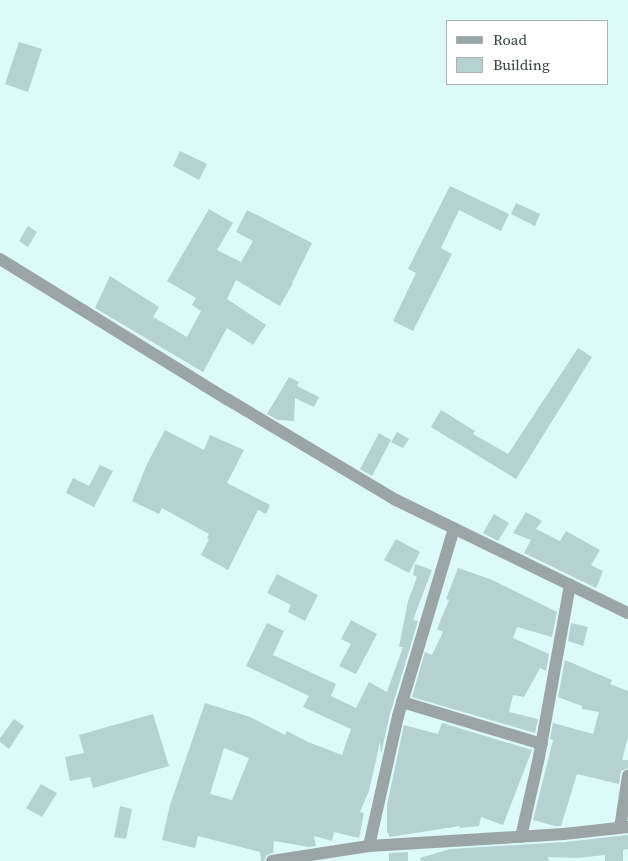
<!DOCTYPE html>
<style>
body{margin:0}
#map{position:relative;width:628px;height:861px;overflow:hidden;background:#dcfaf7;font-family:"Source Serif 4",serif}
div>[style]{position:absolute}
[style*='--x']{left:calc(var(--x)*1px);top:calc(var(--y)*1px);width:calc(var(--w)*1px);rotate:calc(var(--a)*1deg)}
.building>*{inset:0;background:#b5d2d0}
.street>*{height:12px;margin:-6px;padding:0 6px;transform-origin:6px;border-radius:6px;background:#9aa6a5}
span{translate:-50% -50%;white-space:nowrap;text-align:center;line-height:1.15;-webkit-text-stroke:4.5px #fff;paint-order:stroke}
.legend{position:absolute;left:446px;top:20px;width:162px;height:65px;box-sizing:border-box;background:#fff;border:1px solid #acb1b1;margin:0;padding:6px 9px;list-style:none;font-size:15px;color:#303c3b}
.legend li{display:flex;align-items:center;gap:10px;height:25px}
.legend b{width:25px;border:1px solid #acb1b1}
</style>
<div id="map">
<div class="building">
<i style="clip-path:polygon(19px 42px,42px 49px,28px 92px,5px 84px)"></i>
<i style="clip-path:polygon(180px 151px,207px 164px,199px 180px,173px 166px)"></i>
<i style="clip-path:polygon(450px 186px,509px 214px,501px 231px,459px 210px,441px 248px,452px 254px,413px 331px,393px 321px,416px 273px,408px 269px)"></i>
<i style="clip-path:polygon(516px 203px,540px 214px,535px 226px,511px 214px)"></i>
<i style="clip-path:polygon(209px 209px,233px 223px,217px 250px,241px 262px,253px 241px,236px 232px,247px 210px,312px 243px,292px 283px,293px 283px,280px 306px,236px 280px,227px 299px,266px 325px,253px 345px,227px 328px,203px 372px,95px 308px,110px 276px,159px 307px,153px 317px,187px 337px,201px 311px,192px 305px,196px 298px,167px 281px)"></i>
<i style="clip-path:polygon(28px 226px,37px 232px,28px 247px,19px 241px)"></i>
<i style="clip-path:polygon(578px 348px,592px 357px,516px 479px,431px 427px,441px 410px,475px 431px,473px 434px,508px 454px)"></i>
<i style="clip-path:polygon(289px 377px,299px 382px,297px 386px,319px 397px,314px 407px,295px 398px,294px 421px,278px 420px,267px 414px)"></i>
<i style="clip-path:polygon(165px 430px,204px 450px,210px 435px,244px 450px,227px 483px,270px 505px,266px 514px,258px 510px,228px 570px,201px 555px,209px 539px,207px 538px,209px 534px,162px 508px,159px 514px,132px 501px,147px 464px)"></i>
<i style="clip-path:polygon(397px 432px,409px 439px,403px 448px,391px 442px)"></i>
<i style="clip-path:polygon(379px 433px,391px 440px,372px 476px,360px 469px)"></i>
<i style="clip-path:polygon(100px 465px,113px 471px,94px 507px,66px 493px,73px 478px,89px 486px)"></i>
<i style="clip-path:polygon(526px 512px,542px 521px,536px 529px,560px 541px,566px 531px,600px 550px,591px 565px,603px 571px,596px 588px,524px 553px,531px 540px,513px 533px)"></i>
<i style="clip-path:polygon(494px 514px,509px 523px,498px 541px,483px 533px)"></i>
<i style="clip-path:polygon(396px 539px,420px 552px,409px 573px,384px 560px)"></i>
<i style="clip-path:polygon(evenodd,415px 564px,432px 570px,413px 620px,418px 621px,390px 714px,381px 754px,380px 742px,369px 791px,360px 812px,364px 813px,359px 838px,334px 832px,332px 841px,314px 836px,316px 846px,309px 847px,274px 841px,273px 853px,267px 855px,264px 861px,261px 861px,260px 852px,198px 836px,195px 848px,162px 840px,170px 805px,205px 703px,250px 717px,285px 735px,287px 731px,308px 742px,342px 755px,351px 729px,303px 707px,309px 696px,246px 666px,267px 623px,284px 631px,273px 655px,336px 684px,331px 696px,356px 708px,369px 682px,387px 692px,403px 647px,399px 647px,408px 601px,417px 577px,413px 575px,415px 564px,224px 748px,249px 758px,232px 800px,210px 794px,224px 748px)"></i>
<i style="clip-path:polygon(458px 568px,490px 579px,557px 612px,552px 637px,517px 627px,513px 638px,549px 654px,546px 671px,540px 668px,524px 697px,513px 695px,509px 712px,538px 719px,535px 733px,412px 697px,425px 652px,432px 655px,443px 632px,437px 629px,449px 600px,446px 599px)"></i>
<i style="clip-path:polygon(277px 574px,318px 595px,305px 621px,288px 612px,291px 605px,267px 593px)"></i>
<i style="clip-path:polygon(351px 620px,377px 634px,356px 674px,339px 666px,351px 644px,341px 639px)"></i>
<i style="clip-path:polygon(571px 623px,588px 627px,583px 646px,568px 641px)"></i>
<i style="clip-path:polygon(565px 660px,612px 680px,610px 684px,628px 691px,628px 737px,622px 760px,628px 760px,628px 768px,621px 771px,619px 784px,577px 774px,561px 826px,555px 826px,533px 820px,553px 740px,550px 739px,553px 723px,593px 734px,599px 712px,582px 709px,582px 706px,558px 697px)"></i>
<i style="clip-path:polygon(153px 714px,169px 766px,93px 788px,90px 777px,70px 781px,65px 757px,84px 753px,79px 735px)"></i>
<i style="clip-path:polygon(14px 719px,24px 726px,9px 749px,0 742px,0 738px)"></i>
<i style="clip-path:polygon(442px 723px,532px 750px,503px 825px,481px 817px,479px 826px,459px 828px,460px 826px,389px 837px,389px 833px,387px 833px,387px 805px,404px 725px,438px 734px)"></i>
<i style="clip-path:polygon(41px 784px,57px 793px,42px 817px,26px 808px)"></i>
<i style="clip-path:polygon(120px 806px,132px 809px,126px 839px,114px 837px)"></i>
<i style="clip-path:polygon(628px 835px,628px 849px,623px 850px,623px 861px,605px 861px,605px 855px,577px 858px,548px 857px,549px 861px,421px 861px,420px 858px,450px 849px,565px 842px)"></i>
<i style="clip-path:polygon(408px 852px,408px 861px,389px 861px,389px 853px)"></i>
</div>
<div class="street">
<i style="--x:0;--y:259;--w:267;--a:31.7"></i>
<i style="--x:227;--y:399;--w:197;--a:30.9"></i>
<i style="--x:396;--y:500;--w:258;--a:26"></i>
<i style="--x:402;--y:702;--w:146;--a:16.7"></i>
<i style="--x:620;--y:828;--w:53;--a:-81.3"></i>
<i style="--x:521;--y:837;--w:82;--a:-77.3"></i>
<i style="--x:539;--y:757;--w:175;--a:-79.8"></i>
<i style="--x:369;--y:846;--w:133;--a:-77.4"></i>
<i style="--x:398;--y:716;--w:196;--a:-73.4"></i>
<i style="--x:272;--y:861;--w:98;--a:-8.8"></i>
<i style="--x:369;--y:846;--w:195;--a:-3.5"></i>
<i style="--x:564;--y:834;--w:64;--a:-6.2"></i>
</div>
<ul class="legend">
<li><b style="height:6px;background:#9aa6a5"></b>Road</li>
<li><b style="height:14px;background:#b5d2d0"></b>Building</li>
</ul>
</div>
